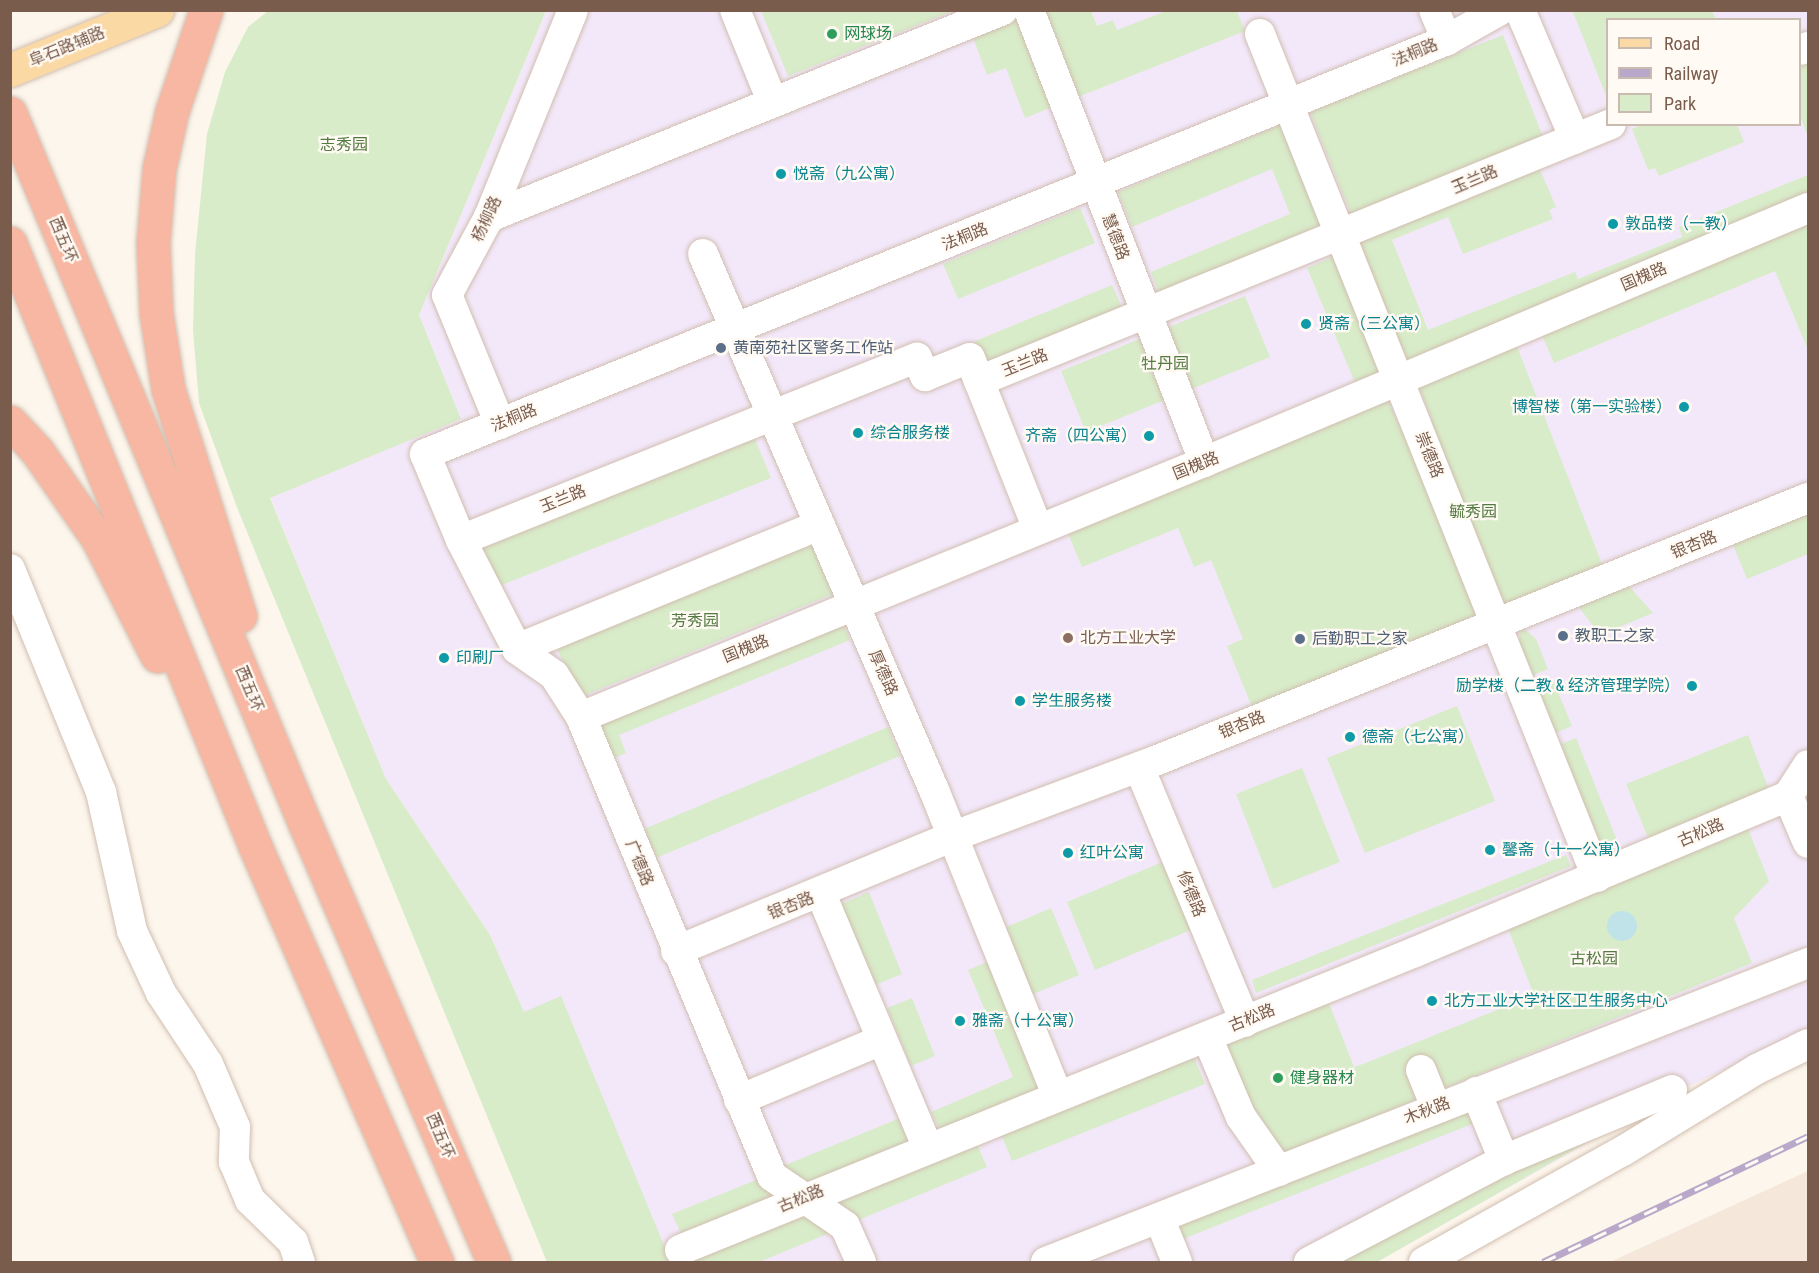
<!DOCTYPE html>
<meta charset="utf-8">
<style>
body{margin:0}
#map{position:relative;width:1819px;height:1273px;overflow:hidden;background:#fdf6ec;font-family:"Roboto Condensed","Noto Sans SC",sans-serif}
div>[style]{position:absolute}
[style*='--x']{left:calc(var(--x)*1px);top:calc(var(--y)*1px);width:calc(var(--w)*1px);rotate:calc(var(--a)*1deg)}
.residential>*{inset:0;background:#f5e8da}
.education>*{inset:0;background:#f3e8fa}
.green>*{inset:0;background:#d8ecc9}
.water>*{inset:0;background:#bfe3e8}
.round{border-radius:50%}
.roads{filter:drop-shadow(0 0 2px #d1beb0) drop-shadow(0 0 2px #d1beb0)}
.minor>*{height:30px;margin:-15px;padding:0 15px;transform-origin:15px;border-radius:15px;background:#fff}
.major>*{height:33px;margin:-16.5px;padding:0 16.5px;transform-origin:16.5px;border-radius:16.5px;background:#fbd9a5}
.highway>*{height:33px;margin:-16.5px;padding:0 16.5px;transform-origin:16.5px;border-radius:16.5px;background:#f7b7a3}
.rail>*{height:7px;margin-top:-3.5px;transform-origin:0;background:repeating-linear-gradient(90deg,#fffaf3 0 14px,#b9a8c9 0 28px);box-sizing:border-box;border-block:2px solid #b9a8c9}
.dots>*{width:16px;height:16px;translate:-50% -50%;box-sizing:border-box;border:3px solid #fffaf3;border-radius:50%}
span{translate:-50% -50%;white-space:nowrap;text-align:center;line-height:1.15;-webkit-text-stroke:4.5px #fffaf3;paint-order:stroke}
.leisure-label{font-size:16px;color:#27864d}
.left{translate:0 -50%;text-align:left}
.street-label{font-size:16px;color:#7a5c4d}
.park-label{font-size:16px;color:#537a41}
.culture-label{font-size:16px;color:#0d838f}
.right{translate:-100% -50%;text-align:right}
.service-label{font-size:16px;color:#4e5e75}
.education-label{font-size:16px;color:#785e54}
.frame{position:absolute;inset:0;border:12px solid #7a5c4d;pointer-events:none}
.legend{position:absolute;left:1606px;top:18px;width:195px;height:108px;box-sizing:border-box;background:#fffaf3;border:2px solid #cabbb1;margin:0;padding:8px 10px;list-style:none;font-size:18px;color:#7a5c4d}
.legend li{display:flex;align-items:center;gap:12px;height:30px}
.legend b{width:30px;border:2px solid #cabbb1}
</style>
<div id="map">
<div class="residential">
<i style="clip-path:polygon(1808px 1171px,1808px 1262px,1610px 1262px)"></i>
</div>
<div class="education">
<i style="clip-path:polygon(evenodd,546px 11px,1808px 11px,1808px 1030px,1683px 1089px,1377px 1262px,634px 1262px,490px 935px,386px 779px,270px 497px,461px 419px,419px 315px,546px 11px,1608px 20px,1800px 20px,1800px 124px,1608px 124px,1608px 20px)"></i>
</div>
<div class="green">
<i style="clip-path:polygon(268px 11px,546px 11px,419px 315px,461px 419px,270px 498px,386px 779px,490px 935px,524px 1012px,561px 996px,671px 1262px,547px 1262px,238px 510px,199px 403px,193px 330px,195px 254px,207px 134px,225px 72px,248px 27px)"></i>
<i style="clip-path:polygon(761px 11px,953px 11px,788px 76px)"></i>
<i style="clip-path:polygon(1044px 11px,1091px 11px,1097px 26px,1113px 20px,1117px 30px,1166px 11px,1237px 11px,1245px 31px,1078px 97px)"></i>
<i style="clip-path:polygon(1577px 11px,1712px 11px,1716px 19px,1608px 20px,1607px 98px,1573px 12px)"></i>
<i style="clip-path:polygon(1021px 16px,1055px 106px,1025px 118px,1006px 68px,987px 75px,972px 35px)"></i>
<i style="clip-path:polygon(1503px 35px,1543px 137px,1351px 214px,1310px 112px)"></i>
<i style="clip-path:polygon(1808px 59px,1808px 137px,1800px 115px,1800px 62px)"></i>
<i style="clip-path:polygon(1285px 123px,1327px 223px,1159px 293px,1151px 272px,1290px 214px,1272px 169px,1132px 227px,1118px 192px)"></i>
<i style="clip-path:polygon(1644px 124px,1737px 125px,1744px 142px,1659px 176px,1655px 168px,1648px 170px,1632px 129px)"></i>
<i style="clip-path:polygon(1538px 165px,1556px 207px,1549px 210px,1553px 219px,1463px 254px,1448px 217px,1392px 240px,1428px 330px,1575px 272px,1578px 279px,1682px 237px,1679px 227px,1808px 175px,1808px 195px,1408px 363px,1357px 239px)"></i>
<i style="clip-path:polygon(1080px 208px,1095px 243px,958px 299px,943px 264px)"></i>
<i style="clip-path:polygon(1808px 221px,1808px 350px,1775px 271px,1554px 363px,1541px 333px)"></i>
<i style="clip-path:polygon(1337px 255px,1388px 377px,1358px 390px,1307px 268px)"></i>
<i style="clip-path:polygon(1112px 285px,1122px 307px,985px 364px,975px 341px)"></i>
<i style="clip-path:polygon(1245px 296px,1270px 357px,1086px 432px,1061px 371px)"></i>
<i style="clip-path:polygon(1516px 344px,1604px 569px,1252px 707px,1227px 646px,1243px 639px,1211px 560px,1194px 567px,1178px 528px,1082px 567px,1066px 529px,1386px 396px,1402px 432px,1432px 420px,1418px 385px)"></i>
<i style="clip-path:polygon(755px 439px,771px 478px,502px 585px,479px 549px)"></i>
<i style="clip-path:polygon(1808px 509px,1808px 554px,1747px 579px,1731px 540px)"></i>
<i style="clip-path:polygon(812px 544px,833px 594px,578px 698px,557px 648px)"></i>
<i style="clip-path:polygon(1628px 585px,1653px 613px,1600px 635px,1577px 605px)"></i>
<i style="clip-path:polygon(842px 621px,850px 640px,619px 735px,626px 753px,607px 761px,592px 723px)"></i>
<i style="clip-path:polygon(1521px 626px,1536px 639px,1548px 669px,1531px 676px,1519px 647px)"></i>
<i style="clip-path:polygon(1553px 680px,1572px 726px,1549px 736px,1530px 689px)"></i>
<i style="clip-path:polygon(1457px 706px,1495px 801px,1365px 853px,1327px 758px)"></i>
<i style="clip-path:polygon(888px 727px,900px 756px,656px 858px,644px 829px)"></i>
<i style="clip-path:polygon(1748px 735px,1770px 792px,1649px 840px,1626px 784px)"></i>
<i style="clip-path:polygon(1576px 738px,1621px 850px,1598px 860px,1553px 747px)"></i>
<i style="clip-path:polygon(1302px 768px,1340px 862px,1273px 889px,1236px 794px)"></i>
<i style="clip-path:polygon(1748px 829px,1769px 881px,1734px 918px,1752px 963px,1280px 1155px,1250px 1114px,1220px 1041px,1327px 998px,1354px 1067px,1363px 1064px,1534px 995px,1507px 926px)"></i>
<i style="clip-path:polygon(1566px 855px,1571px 866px,1256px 993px,1252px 980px)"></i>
<i style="clip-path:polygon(1165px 861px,1193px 929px,1095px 970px,1067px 902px)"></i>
<i style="clip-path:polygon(869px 892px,902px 974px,875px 985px,841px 904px)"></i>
<i style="clip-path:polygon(1051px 908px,1079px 975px,1031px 995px,1004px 928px)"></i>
<i style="clip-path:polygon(994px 959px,1047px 1090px,941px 1132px,931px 1112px,1013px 1077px,968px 970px)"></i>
<i style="clip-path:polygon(912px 998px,935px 1056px,911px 1066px,887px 1008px)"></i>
<i style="clip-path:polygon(1192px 1053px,1205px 1084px,1012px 1161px,999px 1129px)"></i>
<i style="clip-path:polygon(1665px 1098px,1377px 1262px,1326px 1262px)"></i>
<i style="clip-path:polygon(1470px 1104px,1477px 1122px,1183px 1239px,1176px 1222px)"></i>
<i style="clip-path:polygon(900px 1118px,912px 1145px,812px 1185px,783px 1166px)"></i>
<i style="clip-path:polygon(974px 1137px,987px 1167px,856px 1221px,826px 1198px)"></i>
<i style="clip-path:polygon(756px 1180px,781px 1198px,683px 1238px,672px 1214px)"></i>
<i style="clip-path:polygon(799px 1211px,832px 1232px,759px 1262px,692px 1262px,689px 1255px)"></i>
</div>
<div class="water">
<i class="round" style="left:1607px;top:911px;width:30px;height:30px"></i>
</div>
<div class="roads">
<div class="minor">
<i style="--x:735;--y:10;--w:100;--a:67.8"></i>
<i style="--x:1029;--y:10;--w:485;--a:68.8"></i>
<i style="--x:1434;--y:10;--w:33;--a:67"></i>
<i style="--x:1520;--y:10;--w:140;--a:66.9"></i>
<i style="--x:1260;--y:34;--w:908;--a:68.21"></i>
<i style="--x:1800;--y:50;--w:9;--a:-21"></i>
<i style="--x:489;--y:217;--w:554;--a:-21.94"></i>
<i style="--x:703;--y:254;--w:584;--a:66.69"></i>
<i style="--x:934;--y:790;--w:329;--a:68"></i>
<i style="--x:979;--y:381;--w:159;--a:68.3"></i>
<i style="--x:500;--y:424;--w:139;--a:-112.3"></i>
<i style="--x:447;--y:295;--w:89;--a:-61.7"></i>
<i style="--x:489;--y:217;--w:223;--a:-67.9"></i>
<i style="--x:461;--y:540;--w:491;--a:-21.8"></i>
<i style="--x:917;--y:358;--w:20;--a:66"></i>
<i style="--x:925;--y:376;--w:48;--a:-21.8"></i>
<i style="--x:970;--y:358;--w:25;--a:69"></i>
<i style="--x:979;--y:381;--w:682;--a:-22.13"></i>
<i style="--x:10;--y:569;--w:241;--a:67.8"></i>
<i style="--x:101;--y:792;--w:142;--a:77.4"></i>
<i style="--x:132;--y:931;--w:68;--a:64.9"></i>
<i style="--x:161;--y:993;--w:85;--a:56.5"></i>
<i style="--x:208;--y:1064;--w:69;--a:66.8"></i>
<i style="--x:235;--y:1127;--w:35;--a:92"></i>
<i style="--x:234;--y:1162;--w:41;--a:67.2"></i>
<i style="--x:250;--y:1200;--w:60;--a:44.3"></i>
<i style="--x:293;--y:1242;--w:21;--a:71"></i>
<i style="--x:517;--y:649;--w:326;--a:-22.3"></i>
<i style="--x:581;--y:717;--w:673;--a:-22.26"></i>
<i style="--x:1204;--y:462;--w:655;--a:-22.81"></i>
<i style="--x:1139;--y:767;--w:276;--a:67.4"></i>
<i style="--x:1788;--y:796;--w:51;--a:66.9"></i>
<i style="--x:821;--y:894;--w:276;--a:67.2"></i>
<i style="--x:676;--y:951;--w:301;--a:-22.5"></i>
<i style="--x:954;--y:836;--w:215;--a:-20.5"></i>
<i style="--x:1155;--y:761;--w:704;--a:-21.94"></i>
<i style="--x:1207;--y:1037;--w:87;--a:67"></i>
<i style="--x:1241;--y:1117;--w:66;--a:54.9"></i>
<i style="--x:1421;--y:1070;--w:40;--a:68"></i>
<i style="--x:1476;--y:1092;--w:74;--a:67.6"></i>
<i style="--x:739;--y:1100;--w:155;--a:-22.8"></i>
<i style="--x:1160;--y:1220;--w:45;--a:68"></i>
<i style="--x:680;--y:1250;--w:793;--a:-22.07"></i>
<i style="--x:1415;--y:952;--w:404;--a:-22.7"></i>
<i style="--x:1788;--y:796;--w:37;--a:-57"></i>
<i style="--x:861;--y:1262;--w:39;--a:-114"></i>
<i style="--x:845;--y:1226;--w:88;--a:-145.6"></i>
<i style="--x:772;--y:1176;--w:497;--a:-112.6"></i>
<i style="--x:581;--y:717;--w:50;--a:-122.7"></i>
<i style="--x:554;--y:675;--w:45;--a:-144.9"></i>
<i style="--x:517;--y:649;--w:123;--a:-117.2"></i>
<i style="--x:461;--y:540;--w:93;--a:-112.7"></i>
<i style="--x:425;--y:454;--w:1103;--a:-22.05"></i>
<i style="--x:1447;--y:40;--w:61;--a:-29.5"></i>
<i style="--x:1046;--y:1262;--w:819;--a:-21.42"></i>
<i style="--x:1309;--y:1262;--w:220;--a:-27.6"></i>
<i style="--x:1504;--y:1160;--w:182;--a:-22.6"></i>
<i style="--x:1424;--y:1262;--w:228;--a:-29.2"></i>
<i style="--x:1623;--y:1151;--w:157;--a:-31.5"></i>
<i style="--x:1757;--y:1069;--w:57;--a:-26.1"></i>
</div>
<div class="major">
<i style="--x:10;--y:70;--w:159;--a:-22.2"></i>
</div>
<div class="highway">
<i style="--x:206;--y:10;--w:107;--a:108.6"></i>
<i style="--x:172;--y:111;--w:59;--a:102.6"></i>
<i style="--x:159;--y:169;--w:74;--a:94.6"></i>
<i style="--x:153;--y:243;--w:70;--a:87.5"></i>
<i style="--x:156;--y:313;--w:77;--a:81"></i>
<i style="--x:168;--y:389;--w:238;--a:72.4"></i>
<i style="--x:10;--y:113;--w:770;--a:67.47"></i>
<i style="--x:305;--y:824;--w:477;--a:66.7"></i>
<i style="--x:10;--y:243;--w:651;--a:67.89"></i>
<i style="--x:255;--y:846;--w:454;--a:66.4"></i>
<i style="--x:10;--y:422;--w:40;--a:47"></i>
<i style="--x:37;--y:451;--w:107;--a:55.3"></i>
<i style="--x:98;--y:539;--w:131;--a:63.2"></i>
</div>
</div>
<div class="rail">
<i style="--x:1543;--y:1262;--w:293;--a:-25.4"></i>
</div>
<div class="dots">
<i style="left:832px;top:34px;background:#2e9e5b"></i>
<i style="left:781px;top:174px;background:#0f9aa8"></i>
<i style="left:1613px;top:224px;background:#0f9aa8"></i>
<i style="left:1306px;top:324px;background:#0f9aa8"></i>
<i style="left:721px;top:348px;background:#5c6f8a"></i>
<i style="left:1684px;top:407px;background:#0f9aa8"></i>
<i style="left:858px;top:433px;background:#0f9aa8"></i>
<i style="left:1149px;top:436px;background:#0f9aa8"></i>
<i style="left:1563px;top:636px;background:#5c6f8a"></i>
<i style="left:1068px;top:638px;background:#8d6e63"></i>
<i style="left:1300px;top:639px;background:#5c6f8a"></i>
<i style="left:444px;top:658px;background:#0f9aa8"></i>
<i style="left:1692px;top:686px;background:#0f9aa8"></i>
<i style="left:1020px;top:701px;background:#0f9aa8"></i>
<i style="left:1350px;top:737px;background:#0f9aa8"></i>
<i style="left:1490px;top:850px;background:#0f9aa8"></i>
<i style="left:1068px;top:853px;background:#0f9aa8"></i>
<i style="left:1432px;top:1001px;background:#0f9aa8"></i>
<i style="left:960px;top:1021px;background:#0f9aa8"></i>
<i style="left:1278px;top:1078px;background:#2e9e5b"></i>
</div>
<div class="leisure-label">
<span class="left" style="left:844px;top:34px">网球场</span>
<span class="left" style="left:1290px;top:1078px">健身器材</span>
</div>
<div class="street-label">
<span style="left:67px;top:47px;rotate:-22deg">阜石路辅路</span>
<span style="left:1415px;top:53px;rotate:-22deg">法桐路</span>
<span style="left:1475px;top:180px;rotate:-23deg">玉兰路</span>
<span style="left:487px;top:219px;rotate:-65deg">杨柳路</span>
<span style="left:965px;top:237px;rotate:-22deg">法桐路</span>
<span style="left:1115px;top:237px;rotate:69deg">慧德路</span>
<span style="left:63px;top:240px;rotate:67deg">西五环</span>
<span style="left:1644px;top:277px;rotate:-23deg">国槐路</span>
<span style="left:1025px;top:363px;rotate:-22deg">玉兰路</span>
<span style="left:514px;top:418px;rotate:-22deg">法桐路</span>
<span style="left:1429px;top:455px;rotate:68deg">崇德路</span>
<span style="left:1196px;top:466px;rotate:-22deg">国槐路</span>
<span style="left:563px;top:499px;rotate:-22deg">玉兰路</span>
<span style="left:1694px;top:545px;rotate:-22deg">银杏路</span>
<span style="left:746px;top:649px;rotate:-22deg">国槐路</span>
<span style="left:883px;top:673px;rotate:66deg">厚德路</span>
<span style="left:249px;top:689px;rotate:67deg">西五环</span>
<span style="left:1242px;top:725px;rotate:-22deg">银杏路</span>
<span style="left:1701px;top:833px;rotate:-23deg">古松路</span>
<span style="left:639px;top:863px;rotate:68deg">广德路</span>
<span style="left:1191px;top:894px;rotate:68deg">修德路</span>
<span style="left:791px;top:906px;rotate:-21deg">银杏路</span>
<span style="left:1252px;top:1018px;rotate:-22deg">古松路</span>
<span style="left:1427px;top:1111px;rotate:-21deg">木秋路</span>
<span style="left:440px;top:1136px;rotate:67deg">西五环</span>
<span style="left:801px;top:1199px;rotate:-22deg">古松路</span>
</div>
<div class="park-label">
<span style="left:344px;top:145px">志秀园</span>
<span style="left:1165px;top:364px">牡丹园</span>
<span style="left:1473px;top:512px">毓秀园</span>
<span style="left:695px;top:621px">芳秀园</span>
<span style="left:1594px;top:959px">古松园</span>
</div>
<div class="culture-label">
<span class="left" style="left:793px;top:174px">悦斋（九公寓）</span>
<span class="left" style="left:1625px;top:224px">敦品楼（一教）</span>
<span class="left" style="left:1318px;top:324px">贤斋（三公寓）</span>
<span class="right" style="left:1672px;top:407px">博智楼（第一实验楼）</span>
<span class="left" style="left:870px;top:433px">综合服务楼</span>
<span class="right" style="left:1137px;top:436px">齐斋（四公寓）</span>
<span class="left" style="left:456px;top:658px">印刷厂</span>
<span class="right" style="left:1680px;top:686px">励学楼（二教 &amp; 经济管理学院）</span>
<span class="left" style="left:1032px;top:701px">学生服务楼</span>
<span class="left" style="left:1362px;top:737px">德斋（七公寓）</span>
<span class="left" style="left:1502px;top:850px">馨斋（十一公寓）</span>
<span class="left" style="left:1080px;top:853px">红叶公寓</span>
<span class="left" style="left:1444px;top:1001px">北方工业大学社区卫生服务中心</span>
<span class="left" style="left:972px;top:1021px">雅斋（十公寓）</span>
</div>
<div class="service-label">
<span class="left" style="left:733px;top:348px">黄南苑社区警务工作站</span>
<span class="left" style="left:1575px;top:636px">教职工之家</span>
<span class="left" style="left:1312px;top:639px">后勤职工之家</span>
</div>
<div class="education-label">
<span class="left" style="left:1080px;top:638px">北方工业大学</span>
</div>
<div class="frame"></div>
<ul class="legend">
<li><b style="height:8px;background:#fbd9a5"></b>Road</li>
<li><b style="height:8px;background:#b9a8c9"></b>Railway</li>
<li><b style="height:16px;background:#d8ecc9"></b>Park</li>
</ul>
</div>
